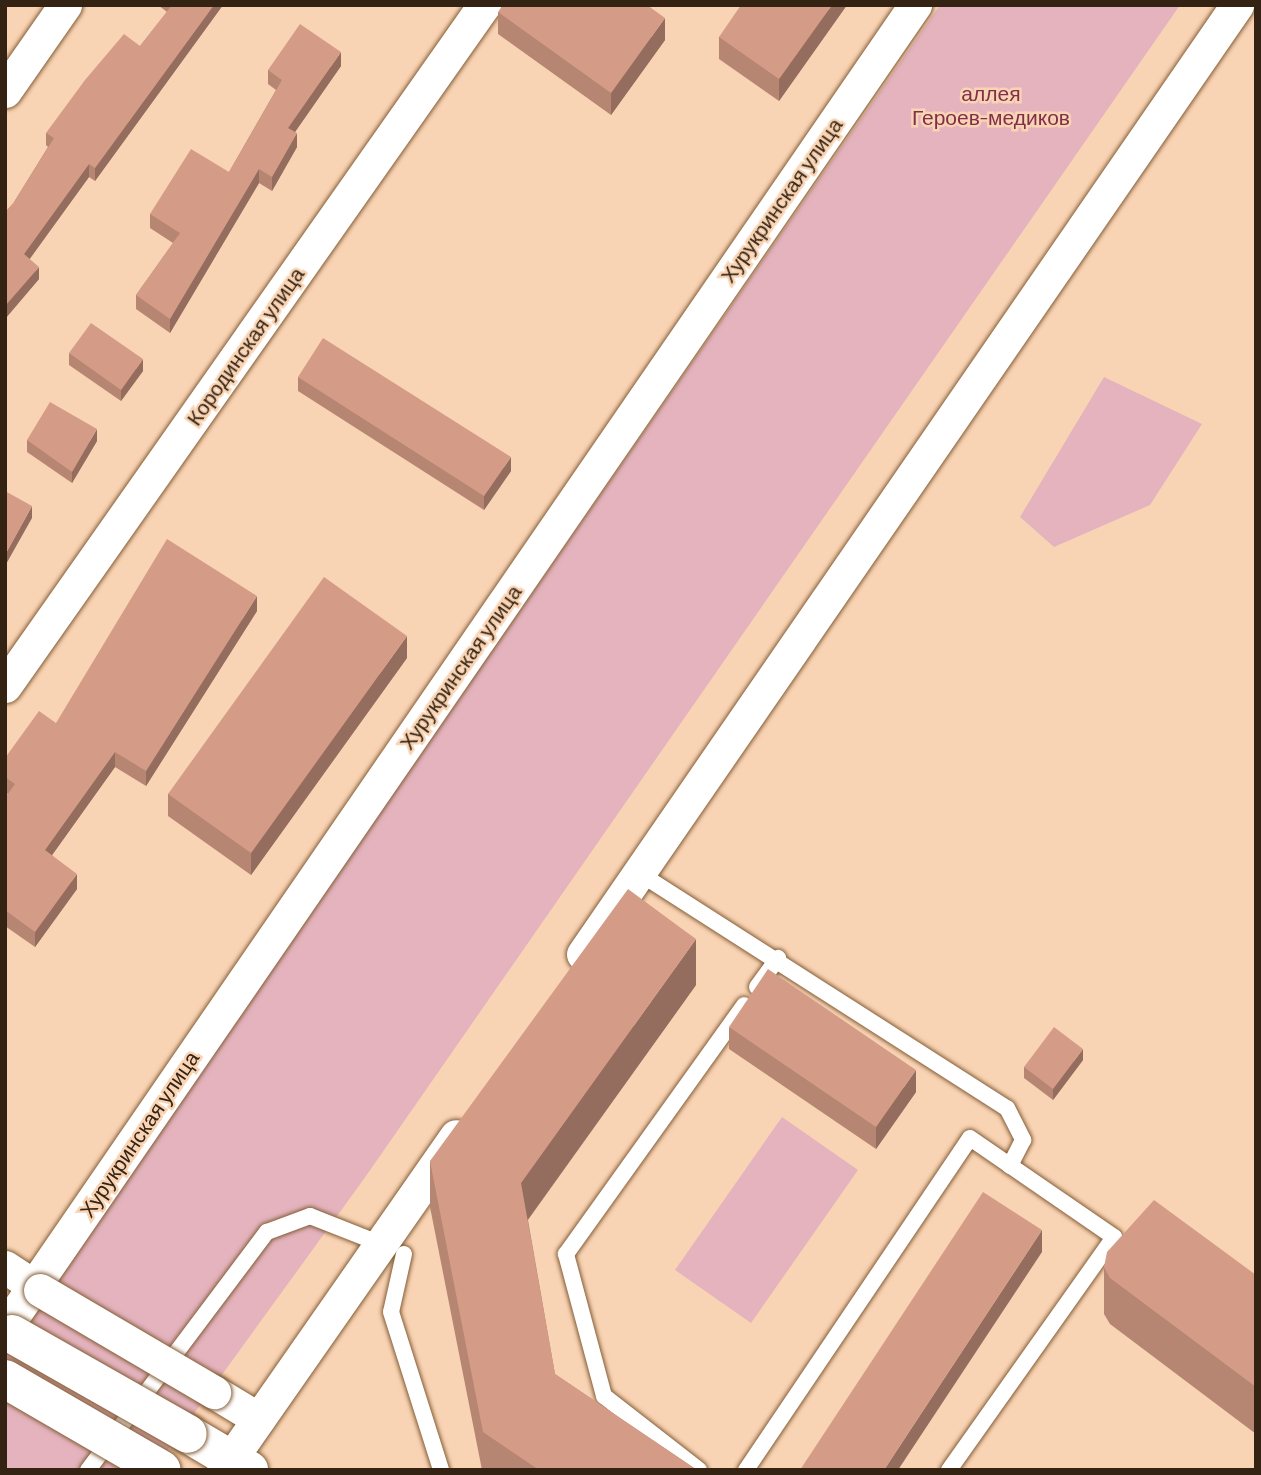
<!DOCTYPE html>
<meta charset="utf-8">
<style>
body{margin:0}
#map{position:relative;width:1261px;height:1475px;overflow:hidden;background:#f9d4b4;font-family:Barlow,sans-serif}
div>[style]{position:absolute}
[style*='--x']{left:calc(var(--x)*1px);top:calc(var(--y)*1px);width:calc(var(--w)*1px);rotate:calc(var(--a)*1deg)}
.green>*{inset:0;background:#e4b3be}
.roads{filter:drop-shadow(0 0 2px #845d37) drop-shadow(0 0 2px #845d37)}
.lane>*{height:16px;margin:-8px;padding:0 8px;transform-origin:8px;border-radius:8px;background:#fff}
.street>*{height:33px;margin:-16.5px;padding:0 16.5px;transform-origin:16.5px;border-radius:16.5px;background:#fff}
.secondary>*{height:38px;margin:-19px;padding:0 19px;transform-origin:19px;border-radius:19px;background:#fff}
.bridges{filter:drop-shadow(0 0 2px #845d37) drop-shadow(0 0 2px #845d37)}
.street-bridge>*{height:33px;margin:-16.5px;padding:0 16.5px;transform-origin:16.5px;border-radius:16.5px;background:#fff}
.secondary-bridge>*{height:38px;margin:-19px;padding:0 19px;transform-origin:19px;border-radius:19px;background:#fff}
.wall>*{inset:0;background:#b68673}
.shaded-wall>*{inset:0;background:#946d5e}
.building>*{inset:0;background:#d49c86}
span{translate:-50% -50%;white-space:nowrap;text-align:center;line-height:1.15;-webkit-text-stroke:5px #f9d4b4;paint-order:stroke}
.park-label{font-size:21px;color:#822e4a}
.street-label{font-size:21px;color:#342313}
.frame{position:absolute;inset:0;border:7px solid #342313;pointer-events:none}
</style>
<div id="map">
<div class="green">
<i style="clip-path:polygon(940px 5px,1180px 5px,366px 1176px,153px 1470px,5px 1470px,5px 1353px)"></i>
<i style="clip-path:polygon(1104px 377px,1202px 424px,1150px 505px,1054px 547px,1020px 517px)"></i>
<i style="clip-path:polygon(782px 1117px,858px 1170px,751px 1323px,675px 1270px)"></i>
</div>
<div class="roads">
<div class="lane">
<i style="--x:639;--y:873;--w:437;--a:32.6"></i>
<i style="--x:1007;--y:1108;--w:36;--a:63"></i>
<i style="--x:1023;--y:1140;--w:29;--a:117"></i>
<i style="--x:757;--y:987;--w:36;--a:-54"></i>
<i style="--x:404;--y:1254;--w:59;--a:102.6"></i>
<i style="--x:391;--y:1312;--w:166;--a:72.4"></i>
<i style="--x:88;--y:1470;--w:298;--a:-53.1"></i>
<i style="--x:267;--y:1232;--w:46;--a:-20.4"></i>
<i style="--x:310;--y:1216;--w:76;--a:21.5"></i>
<i style="--x:699;--y:1470;--w:120;--a:-142.1"></i>
<i style="--x:604;--y:1396;--w:147;--a:-105"></i>
<i style="--x:566;--y:1254;--w:306;--a:-54.4"></i>
<i style="--x:746;--y:1470;--w:400;--a:-56"></i>
<i style="--x:970;--y:1138;--w:175;--a:34.5"></i>
<i style="--x:1114;--y:1237;--w:286;--a:125.3"></i>
</div>
<div class="street">
<i style="--x:5;--y:91;--w:105;--a:-55.1"></i>
<i style="--x:5;--y:686;--w:833;--a:-54.88"></i>
<i style="--x:583;--y:954;--w:1153;--a:-55.43"></i>
<i style="--x:5;--y:1267;--w:42;--a:33.3"></i>
<i style="--x:5;--y:1328;--w:1606;--a:-55.48"></i>
<i style="--x:214;--y:1392;--w:52;--a:31"></i>
<i style="--x:223;--y:1470;--w:407;--a:-55.1"></i>
</div>
<div class="secondary">
<i style="--x:188;--y:1434;--w:71;--a:30.5"></i>
</div>
</div>
<div class="bridges">
<div class="street-bridge">
<i style="--x:40;--y:1290;--w:202;--a:30.4"></i>
</div>
<div class="secondary-bridge">
<i style="--x:12;--y:1334;--w:202;--a:29.6"></i>
<i style="--x:5;--y:1379;--w:181;--a:30.1"></i>
</div>
</div>
<div class="wall">
<i style="clip-path:polygon(158px 5px,223px 5px,95px 181px,89px 177px,29px 259px,39px 279px,5px 319px,14px 202px,48px 147px,46px 145px,46px 133px,140px 46px,167px 12px)"></i>
<i style="clip-path:polygon(847px 5px,779px 101px,719px 59px,719px 37px)"></i>
<i style="clip-path:polygon(498px 12px,665px 40px,611px 115px,498px 34px)"></i>
<i style="clip-path:polygon(341px 66px,295px 132px,297px 147px,272px 191px,259px 183px,170px 333px,136px 309px,136px 295px,173px 243px,150px 228px,150px 214px,229px 172px,276px 90px,268px 84px,268px 70px)"></i>
<i style="clip-path:polygon(69px 353px,143px 371px,121px 401px,69px 365px)"></i>
<i style="clip-path:polygon(298px 377px,511px 471px,484px 510px,298px 391px)"></i>
<i style="clip-path:polygon(27px 440px,97px 441px,72px 483px,27px 452px)"></i>
<i style="clip-path:polygon(257px 611px,146px 786px,115px 767px,52px 855px,77px 889px,35px 947px,5px 926px,5px 798px,8px 794px,5px 792px,5px 758px,56px 723px)"></i>
<i style="clip-path:polygon(407px 658px,251px 875px,168px 816px,168px 794px)"></i>
<i style="clip-path:polygon(696px 985px,528px 1220px,555px 1374px,697px 1470px,482px 1470px,430px 1207px,430px 1161px)"></i>
<i style="clip-path:polygon(729px 1027px,916px 1092px,876px 1149px,729px 1049px)"></i>
<i style="clip-path:polygon(1083px 1060px,1053px 1100px,1024px 1078px,1024px 1067px)"></i>
<i style="clip-path:polygon(1104px 1267px,1256px 1275px,1256px 1434px,1110px 1324px,1104px 1314px)"></i>
</div>
<div class="shaded-wall">
<i style="clip-path:polygon(214px 5px,223px 5px,95px 181px,95px 168px)"></i>
<i style="clip-path:polygon(832px 5px,847px 5px,779px 101px,779px 79px)"></i>
<i style="clip-path:polygon(665px 18px,665px 40px,611px 115px,611px 93px)"></i>
<i style="clip-path:polygon(341px 52px,341px 66px,288px 142px,288px 128px)"></i>
<i style="clip-path:polygon(297px 133px,297px 147px,272px 191px,272px 177px)"></i>
<i style="clip-path:polygon(89px 164px,89px 177px,24px 267px,24px 254px)"></i>
<i style="clip-path:polygon(259px 169px,259px 183px,170px 333px,170px 319px)"></i>
<i style="clip-path:polygon(39px 267px,39px 279px,5px 319px,5px 306px)"></i>
<i style="clip-path:polygon(143px 359px,143px 371px,121px 401px,121px 390px)"></i>
<i style="clip-path:polygon(97px 429px,97px 441px,72px 483px,72px 472px)"></i>
<i style="clip-path:polygon(511px 457px,511px 471px,484px 510px,484px 496px)"></i>
<i style="clip-path:polygon(32px 506px,32px 518px,5px 566px,5px 555px)"></i>
<i style="clip-path:polygon(257px 596px,257px 611px,146px 786px,146px 771px)"></i>
<i style="clip-path:polygon(407px 636px,407px 658px,251px 875px,251px 853px)"></i>
<i style="clip-path:polygon(115px 752px,115px 767px,45px 865px,45px 850px)"></i>
<i style="clip-path:polygon(77px 874px,77px 889px,35px 947px,35px 932px)"></i>
<i style="clip-path:polygon(696px 939px,696px 985px,521px 1229px,521px 1183px)"></i>
<i style="clip-path:polygon(1083px 1049px,1083px 1060px,1053px 1100px,1053px 1089px)"></i>
<i style="clip-path:polygon(916px 1070px,916px 1092px,876px 1149px,876px 1127px)"></i>
<i style="clip-path:polygon(1042px 1230px,1042px 1252px,898px 1470px,884px 1470px)"></i>
</div>
<div class="building">
<i style="clip-path:polygon(172px 5px,214px 5px,95px 168px,89px 164px,24px 254px,39px 267px,5px 306px,5px 212px,14px 202px,54px 138px,46px 133px,85px 80px,124px 34px,140px 46px)"></i>
<i style="clip-path:polygon(503px 5px,647px 5px,665px 18px,611px 93px,498px 12px)"></i>
<i style="clip-path:polygon(741px 5px,832px 5px,779px 79px,719px 37px)"></i>
<i style="clip-path:polygon(300px 24px,341px 52px,288px 128px,297px 133px,272px 177px,259px 169px,170px 319px,136px 295px,180px 233px,150px 214px,191px 149px,229px 172px,282px 80px,268px 70px)"></i>
<i style="clip-path:polygon(91px 323px,143px 359px,121px 390px,69px 353px)"></i>
<i style="clip-path:polygon(323px 338px,511px 457px,484px 496px,298px 377px)"></i>
<i style="clip-path:polygon(50px 402px,97px 429px,72px 472px,27px 440px)"></i>
<i style="clip-path:polygon(5px 491px,32px 506px,5px 555px)"></i>
<i style="clip-path:polygon(167px 539px,257px 596px,146px 771px,115px 752px,45px 850px,77px 874px,35px 932px,5px 910px,5px 798px,15px 784px,5px 777px,5px 758px,39px 711px,56px 723px)"></i>
<i style="clip-path:polygon(324px 577px,407px 636px,251px 853px,168px 794px)"></i>
<i style="clip-path:polygon(628px 889px,696px 939px,521px 1183px,555px 1374px,697px 1470px,539px 1470px,483px 1432px,430px 1161px)"></i>
<i style="clip-path:polygon(768px 969px,916px 1070px,876px 1127px,729px 1027px)"></i>
<i style="clip-path:polygon(1054px 1027px,1083px 1049px,1053px 1089px,1024px 1067px)"></i>
<i style="clip-path:polygon(983px 1192px,1042px 1230px,884px 1470px,800px 1470px)"></i>
<i style="clip-path:polygon(1154px 1200px,1256px 1275px,1256px 1387px,1110px 1278px,1104px 1267px,1107px 1252px)"></i>
</div>
<div class="park-label">
<span style="left:991px;top:105px">аллея<br>Героев-медиков</span>
</div>
<div class="street-label">
<span style="left:781px;top:200px;rotate:-55deg">Хурукринская улица</span>
<span style="left:245px;top:346px;rotate:-55deg">Кородинская улица</span>
<span style="left:460px;top:667px;rotate:-55deg">Хурукринская улица</span>
<span style="left:139px;top:1134px;rotate:-56deg">Хурукринская улица</span>
</div>
<div class="frame"></div>
</div>
